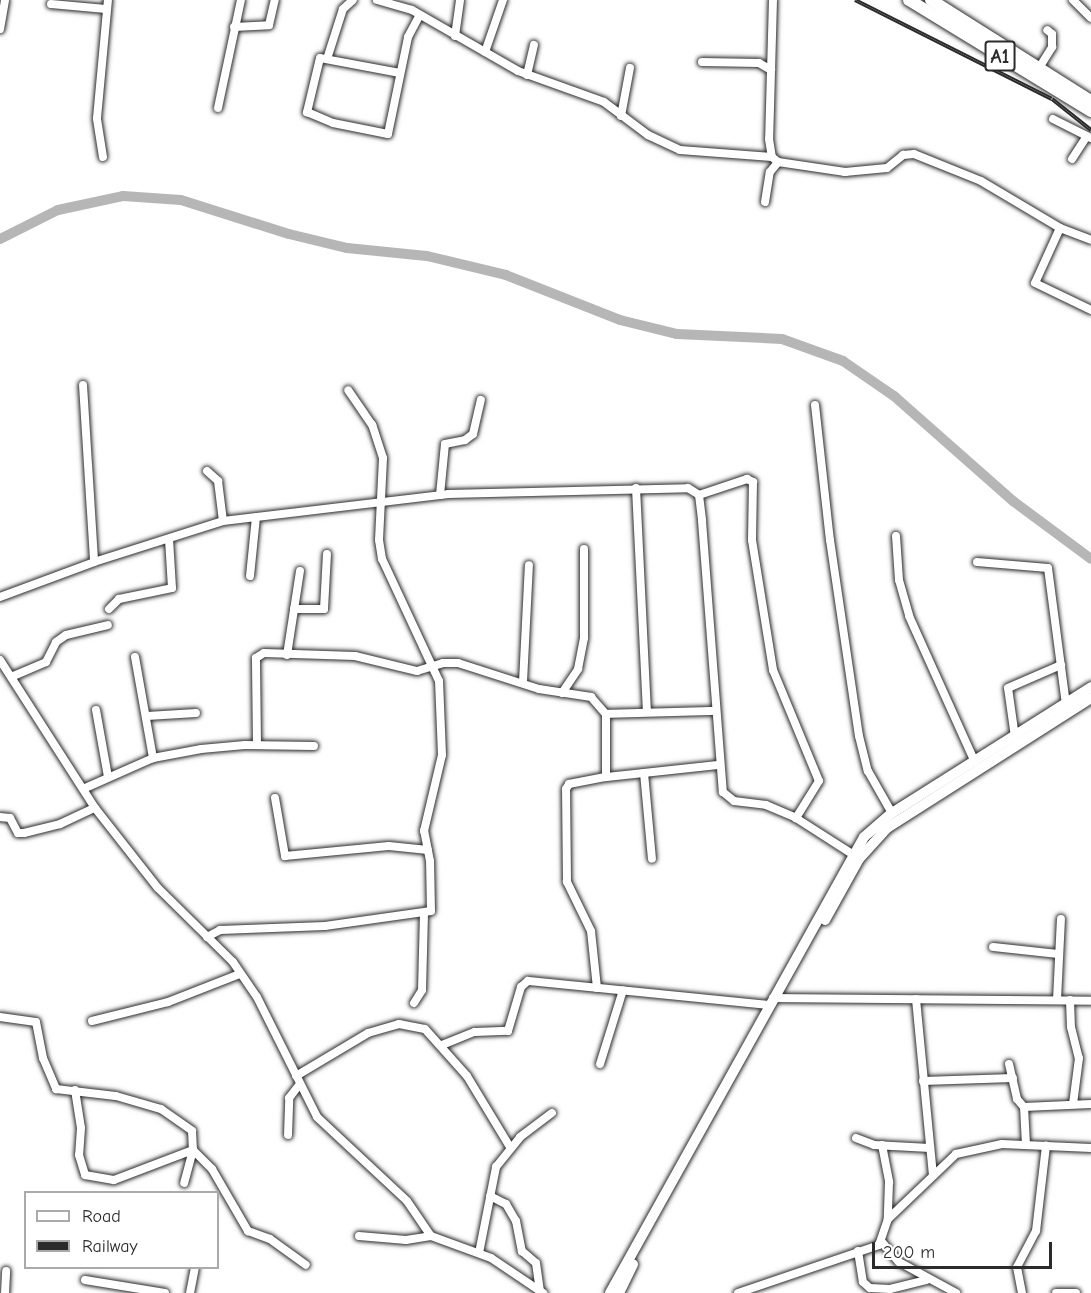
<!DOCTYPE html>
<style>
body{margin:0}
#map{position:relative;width:1091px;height:1293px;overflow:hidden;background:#fff;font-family:"Comic Neue",sans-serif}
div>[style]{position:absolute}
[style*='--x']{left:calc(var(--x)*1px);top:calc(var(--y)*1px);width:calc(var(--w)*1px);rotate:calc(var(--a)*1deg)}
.river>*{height:10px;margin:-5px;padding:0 5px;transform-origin:5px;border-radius:5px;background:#b6b6b6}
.roads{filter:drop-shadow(0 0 2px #2b2b2b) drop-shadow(0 0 2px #2b2b2b)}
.minor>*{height:8px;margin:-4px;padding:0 4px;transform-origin:4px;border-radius:4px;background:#fff}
.major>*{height:10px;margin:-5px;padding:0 5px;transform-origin:5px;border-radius:5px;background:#fff}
.highway>*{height:12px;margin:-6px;padding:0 6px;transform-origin:6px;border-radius:6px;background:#fff}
.rail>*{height:4px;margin-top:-2px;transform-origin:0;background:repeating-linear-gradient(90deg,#fff 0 4.5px,#2b2b2b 0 9px);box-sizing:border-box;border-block:2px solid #2b2b2b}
span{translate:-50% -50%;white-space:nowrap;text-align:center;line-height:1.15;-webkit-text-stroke:4.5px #fff;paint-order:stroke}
.shield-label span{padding:2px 4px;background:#fff;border:2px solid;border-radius:4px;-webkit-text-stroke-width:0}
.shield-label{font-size:20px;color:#2b2b2b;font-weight:700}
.legend{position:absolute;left:24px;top:1191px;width:195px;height:78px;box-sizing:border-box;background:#fff;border:2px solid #aaa;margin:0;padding:8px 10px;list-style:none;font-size:18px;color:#2b2b2b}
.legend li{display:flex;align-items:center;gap:12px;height:30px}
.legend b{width:30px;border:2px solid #aaa}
.scale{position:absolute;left:872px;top:1242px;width:180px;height:27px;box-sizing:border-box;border:3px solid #2b2b2b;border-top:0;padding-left:8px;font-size:18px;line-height:21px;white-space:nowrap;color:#2b2b2b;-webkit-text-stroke:4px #fff;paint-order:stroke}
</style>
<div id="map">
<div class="river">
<i style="--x:0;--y:239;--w:65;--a:-26.6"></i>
<i style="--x:58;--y:210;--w:66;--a:-12.2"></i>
<i style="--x:123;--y:196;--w:58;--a:3.9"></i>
<i style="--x:181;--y:200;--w:113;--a:17.5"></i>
<i style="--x:289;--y:234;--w:60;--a:13.6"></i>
<i style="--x:347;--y:248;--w:80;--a:5.7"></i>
<i style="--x:427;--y:256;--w:81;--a:13.5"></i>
<i style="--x:506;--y:275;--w:123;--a:21.5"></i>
<i style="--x:620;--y:320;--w:59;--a:13.8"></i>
<i style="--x:677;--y:334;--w:105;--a:2.7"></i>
<i style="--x:782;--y:339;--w:65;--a:19.8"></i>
<i style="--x:843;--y:361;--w:62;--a:34.5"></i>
<i style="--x:894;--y:396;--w:159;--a:41.4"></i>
<i style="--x:1013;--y:501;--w:97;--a:36.6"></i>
</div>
<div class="roads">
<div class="minor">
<i style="--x:377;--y:0;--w:36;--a:16"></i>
<i style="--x:412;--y:10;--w:122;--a:29.9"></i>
<i style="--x:518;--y:71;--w:91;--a:19.8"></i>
<i style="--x:604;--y:102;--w:55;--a:36.9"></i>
<i style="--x:648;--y:135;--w:35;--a:25"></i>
<i style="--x:680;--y:150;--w:92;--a:4.4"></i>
<i style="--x:773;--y:0;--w:139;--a:91.6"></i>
<i style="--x:769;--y:139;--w:18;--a:81"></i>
<i style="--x:772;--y:157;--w:8;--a:40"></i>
<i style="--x:778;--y:162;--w:68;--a:8.5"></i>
<i style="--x:845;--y:172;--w:42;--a:-5.4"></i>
<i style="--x:887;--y:168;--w:21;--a:-39"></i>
<i style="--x:903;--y:155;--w:11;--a:-5"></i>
<i style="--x:914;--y:154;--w:72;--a:21.9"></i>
<i style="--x:981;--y:181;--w:92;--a:30.7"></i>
<i style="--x:1060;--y:228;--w:33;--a:21"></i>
<i style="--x:1073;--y:0;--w:25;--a:45"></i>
<i style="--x:51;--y:4;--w:55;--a:5.2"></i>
<i style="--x:234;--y:27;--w:35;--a:-3"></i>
<i style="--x:269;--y:25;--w:26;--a:-77"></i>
<i style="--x:0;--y:29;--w:29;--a:-80"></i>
<i style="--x:455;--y:36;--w:36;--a:-82"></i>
<i style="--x:485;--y:52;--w:55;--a:-70.9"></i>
<i style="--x:327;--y:59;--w:52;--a:-72.3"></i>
<i style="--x:343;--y:9;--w:13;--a:-42"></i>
<i style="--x:702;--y:62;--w:57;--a:1"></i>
<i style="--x:759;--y:63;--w:14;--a:30"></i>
<i style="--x:1039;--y:68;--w:25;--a:-58"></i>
<i style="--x:1052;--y:47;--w:13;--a:-90"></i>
<i style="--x:1052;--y:34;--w:6;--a:-141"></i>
<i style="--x:400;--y:73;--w:81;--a:-169.4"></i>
<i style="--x:320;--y:58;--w:56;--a:103.5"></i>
<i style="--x:307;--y:112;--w:28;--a:23"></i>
<i style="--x:333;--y:123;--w:56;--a:11.3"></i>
<i style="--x:388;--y:134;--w:99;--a:-78.3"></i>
<i style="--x:408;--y:37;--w:24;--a:-62"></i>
<i style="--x:527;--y:75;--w:31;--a:-77"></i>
<i style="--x:218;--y:108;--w:110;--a:-78"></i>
<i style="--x:621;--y:116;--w:49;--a:-79.4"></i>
<i style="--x:1053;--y:119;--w:42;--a:26.6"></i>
<i style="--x:103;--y:157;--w:39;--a:-99"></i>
<i style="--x:97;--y:118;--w:119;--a:-84.7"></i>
<i style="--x:1072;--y:159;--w:27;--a:-57"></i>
<i style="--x:765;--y:202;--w:30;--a:-81"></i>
<i style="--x:770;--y:172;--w:13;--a:-51"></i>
<i style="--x:1060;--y:228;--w:60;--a:114.4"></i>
<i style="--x:1035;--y:283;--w:62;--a:25.7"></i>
<i style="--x:83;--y:385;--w:177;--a:86.4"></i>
<i style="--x:815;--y:405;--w:136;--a:83.7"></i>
<i style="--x:830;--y:540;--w:198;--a:81.6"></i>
<i style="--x:859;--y:736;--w:36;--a:76"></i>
<i style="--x:868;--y:771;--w:48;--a:60.3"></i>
<i style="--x:207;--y:471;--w:15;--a:42"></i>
<i style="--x:218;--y:481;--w:40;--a:82.9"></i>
<i style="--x:636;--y:488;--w:224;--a:87.2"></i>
<i style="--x:440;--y:495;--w:51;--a:-84.4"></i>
<i style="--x:445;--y:444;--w:20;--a:-11"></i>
<i style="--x:465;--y:440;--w:10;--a:-37"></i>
<i style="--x:473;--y:434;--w:35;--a:-77"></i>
<i style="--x:699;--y:495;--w:51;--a:-18.4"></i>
<i style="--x:747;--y:479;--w:7;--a:27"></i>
<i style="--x:753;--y:482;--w:58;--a:91"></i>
<i style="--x:752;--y:540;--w:132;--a:80.8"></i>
<i style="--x:773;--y:670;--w:120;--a:67.5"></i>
<i style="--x:819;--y:781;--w:44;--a:121.9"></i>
<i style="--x:896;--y:536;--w:44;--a:86.1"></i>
<i style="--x:899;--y:580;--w:37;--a:74"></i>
<i style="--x:909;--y:616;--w:160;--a:65.7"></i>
<i style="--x:977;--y:562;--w:71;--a:4.8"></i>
<i style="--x:1048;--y:568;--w:138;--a:82.5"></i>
<i style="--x:250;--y:576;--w:59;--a:-84.2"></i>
<i style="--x:0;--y:597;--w:100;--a:-20.4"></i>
<i style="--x:94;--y:562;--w:135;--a:-17.6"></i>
<i style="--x:223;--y:521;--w:227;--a:-6.8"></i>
<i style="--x:448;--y:494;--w:240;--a:-1.4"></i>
<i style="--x:688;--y:488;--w:13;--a:32"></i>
<i style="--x:699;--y:495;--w:26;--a:83"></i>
<i style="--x:702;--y:521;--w:272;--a:85.6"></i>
<i style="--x:723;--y:792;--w:14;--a:39"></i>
<i style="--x:734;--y:801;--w:32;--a:7"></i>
<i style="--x:766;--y:805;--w:33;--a:23"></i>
<i style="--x:796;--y:818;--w:67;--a:32.7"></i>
<i style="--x:109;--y:609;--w:14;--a:-45"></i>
<i style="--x:119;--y:599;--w:54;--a:-11.7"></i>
<i style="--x:172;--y:588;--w:49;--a:-93.5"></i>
<i style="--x:294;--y:609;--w:30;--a:0"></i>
<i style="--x:324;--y:609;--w:55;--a:-86.9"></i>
<i style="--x:287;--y:655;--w:85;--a:-81.2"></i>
<i style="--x:135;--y:657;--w:103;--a:79.9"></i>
<i style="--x:0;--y:660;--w:176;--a:57.3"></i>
<i style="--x:95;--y:808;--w:102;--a:51.8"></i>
<i style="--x:158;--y:888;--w:105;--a:44.6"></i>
<i style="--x:233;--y:962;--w:42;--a:55.6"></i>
<i style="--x:257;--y:997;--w:134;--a:63.4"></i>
<i style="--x:317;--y:1117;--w:123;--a:43"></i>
<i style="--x:407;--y:1201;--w:42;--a:55.6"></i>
<i style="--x:431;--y:1236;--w:64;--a:20.1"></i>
<i style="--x:491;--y:1258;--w:63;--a:33.9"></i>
<i style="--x:11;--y:677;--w:38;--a:-23"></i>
<i style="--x:46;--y:662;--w:22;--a:-63"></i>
<i style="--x:56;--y:642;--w:12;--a:-35"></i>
<i style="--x:66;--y:635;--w:43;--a:-13.4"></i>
<i style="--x:523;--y:682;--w:117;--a:-87.1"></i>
<i style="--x:562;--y:693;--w:29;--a:-56"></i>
<i style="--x:578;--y:669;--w:32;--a:-79"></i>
<i style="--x:584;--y:638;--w:89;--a:-90"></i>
<i style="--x:96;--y:710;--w:68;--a:79.8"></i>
<i style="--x:147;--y:716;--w:49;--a:-3.5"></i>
<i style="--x:1015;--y:737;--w:49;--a:-98.1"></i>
<i style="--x:1008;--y:688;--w:58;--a:-23.5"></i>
<i style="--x:257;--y:745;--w:87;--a:-90.7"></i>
<i style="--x:256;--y:658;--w:9;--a:-32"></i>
<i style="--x:264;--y:653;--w:91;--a:1.9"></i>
<i style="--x:355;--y:656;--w:64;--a:13.6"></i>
<i style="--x:417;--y:671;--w:27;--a:-17"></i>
<i style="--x:443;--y:663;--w:15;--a:0"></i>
<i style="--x:458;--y:663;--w:85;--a:17.8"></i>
<i style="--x:539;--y:689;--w:53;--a:8.7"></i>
<i style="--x:591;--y:697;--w:23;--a:49"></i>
<i style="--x:644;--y:773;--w:86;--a:84.7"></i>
<i style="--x:606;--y:777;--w:63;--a:-90"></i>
<i style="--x:606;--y:714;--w:109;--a:-1.6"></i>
<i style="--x:83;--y:789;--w:77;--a:-23.9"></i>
<i style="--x:153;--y:758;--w:49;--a:-10.6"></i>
<i style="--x:201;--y:749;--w:44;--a:-5.2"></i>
<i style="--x:245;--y:745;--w:69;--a:0.8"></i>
<i style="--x:275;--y:798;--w:59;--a:80.2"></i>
<i style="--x:285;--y:856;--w:104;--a:-5.5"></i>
<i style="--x:389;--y:846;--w:39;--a:6"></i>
<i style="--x:0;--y:817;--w:10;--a:6"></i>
<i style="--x:10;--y:818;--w:17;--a:62"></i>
<i style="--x:18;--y:833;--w:6;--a:0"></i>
<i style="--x:24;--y:833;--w:37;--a:-14"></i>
<i style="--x:60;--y:824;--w:38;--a:-25"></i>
<i style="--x:207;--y:937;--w:15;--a:-28"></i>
<i style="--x:220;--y:930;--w:105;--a:-2.2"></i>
<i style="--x:325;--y:926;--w:107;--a:-8.1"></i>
<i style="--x:431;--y:911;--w:50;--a:-91.1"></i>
<i style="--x:430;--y:861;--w:31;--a:-101"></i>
<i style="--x:424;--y:831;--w:78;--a:-76.7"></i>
<i style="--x:442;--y:755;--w:74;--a:-92.3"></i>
<i style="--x:439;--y:681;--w:135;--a:-115"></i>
<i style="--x:382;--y:559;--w:19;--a:-99"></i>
<i style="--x:379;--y:540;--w:82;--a:-87.2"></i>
<i style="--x:383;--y:458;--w:35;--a:-108"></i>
<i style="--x:372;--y:425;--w:42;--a:-124.4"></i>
<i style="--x:993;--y:947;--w:66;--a:6.1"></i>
<i style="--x:597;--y:988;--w:57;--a:-96"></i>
<i style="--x:591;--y:931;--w:55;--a:-116.1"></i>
<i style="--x:567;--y:882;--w:93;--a:-90.6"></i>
<i style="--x:566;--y:789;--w:6;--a:-59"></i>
<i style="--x:569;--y:784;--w:38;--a:-11"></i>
<i style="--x:606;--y:777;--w:113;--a:-6.1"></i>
<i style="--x:773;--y:998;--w:318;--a:0.5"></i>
<i style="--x:916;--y:999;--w:177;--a:84.5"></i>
<i style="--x:1057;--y:1000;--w:81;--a:-87.2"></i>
<i style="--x:1070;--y:1000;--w:27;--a:88"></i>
<i style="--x:1071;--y:1027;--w:32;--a:76"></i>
<i style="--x:1079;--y:1058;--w:46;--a:97.4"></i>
<i style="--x:414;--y:1003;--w:15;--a:-58"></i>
<i style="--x:422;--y:990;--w:76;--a:-88.5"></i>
<i style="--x:0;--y:1017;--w:36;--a:8"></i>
<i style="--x:36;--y:1022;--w:37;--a:79"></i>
<i style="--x:43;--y:1058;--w:34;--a:67"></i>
<i style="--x:56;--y:1089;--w:60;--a:6.7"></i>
<i style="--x:116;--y:1096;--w:47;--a:16.1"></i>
<i style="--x:161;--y:1109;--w:38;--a:35"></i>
<i style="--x:192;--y:1131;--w:19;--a:87"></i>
<i style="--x:193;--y:1150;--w:34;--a:105"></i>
<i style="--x:92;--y:1021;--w:78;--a:-14"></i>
<i style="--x:168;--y:1002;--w:77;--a:-21.3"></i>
<i style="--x:442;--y:1045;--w:35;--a:-22"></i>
<i style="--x:475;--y:1032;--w:33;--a:-2"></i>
<i style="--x:508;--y:1031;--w:46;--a:-73.5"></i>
<i style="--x:521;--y:987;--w:9;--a:-41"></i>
<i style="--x:528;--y:981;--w:243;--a:5.7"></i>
<i style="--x:600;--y:1064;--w:77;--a:-72.7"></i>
<i style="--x:1009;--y:1064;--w:36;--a:77"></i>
<i style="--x:1017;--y:1099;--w:11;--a:49"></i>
<i style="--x:296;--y:1076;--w:84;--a:-30.8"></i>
<i style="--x:368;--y:1033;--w:32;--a:-16"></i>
<i style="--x:399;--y:1024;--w:26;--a:11"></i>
<i style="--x:425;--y:1029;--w:63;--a:48.2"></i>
<i style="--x:467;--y:1076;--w:83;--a:58.8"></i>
<i style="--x:923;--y:1081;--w:90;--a:-1.9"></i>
<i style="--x:75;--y:1090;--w:38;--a:81"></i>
<i style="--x:81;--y:1128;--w:27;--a:94"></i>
<i style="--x:79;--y:1155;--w:21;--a:73"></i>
<i style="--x:85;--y:1175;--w:29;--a:10"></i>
<i style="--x:114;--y:1180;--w:85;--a:-20.8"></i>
<i style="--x:193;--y:1150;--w:27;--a:45"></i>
<i style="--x:212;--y:1169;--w:72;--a:59.9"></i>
<i style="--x:248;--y:1231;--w:23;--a:20"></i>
<i style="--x:270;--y:1239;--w:44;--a:35.8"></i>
<i style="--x:288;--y:1135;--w:37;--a:-88"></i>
<i style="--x:289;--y:1098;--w:16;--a:-52"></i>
<i style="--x:856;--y:1138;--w:19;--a:21"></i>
<i style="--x:874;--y:1145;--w:56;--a:3.1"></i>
<i style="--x:882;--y:1145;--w:38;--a:79"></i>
<i style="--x:889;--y:1182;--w:37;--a:92"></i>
<i style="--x:1026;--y:1145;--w:38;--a:-93"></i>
<i style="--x:1024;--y:1107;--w:67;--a:-2.6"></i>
<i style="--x:490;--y:1196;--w:18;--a:27"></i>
<i style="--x:506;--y:1204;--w:20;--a:60"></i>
<i style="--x:516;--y:1221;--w:31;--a:79"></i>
<i style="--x:522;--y:1251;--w:18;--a:41"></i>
<i style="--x:536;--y:1263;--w:27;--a:82"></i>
<i style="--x:359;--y:1236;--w:47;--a:4.9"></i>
<i style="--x:406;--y:1240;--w:25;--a:-9"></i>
<i style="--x:882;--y:1242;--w:26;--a:50"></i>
<i style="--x:899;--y:1262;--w:65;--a:28.5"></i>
<i style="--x:858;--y:1251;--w:31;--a:81"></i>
<i style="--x:863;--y:1282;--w:9;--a:41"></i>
<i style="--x:870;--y:1288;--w:20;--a:3"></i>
<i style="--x:890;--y:1289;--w:38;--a:-14"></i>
<i style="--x:479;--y:1253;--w:88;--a:-78.8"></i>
<i style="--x:496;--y:1167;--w:38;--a:-51"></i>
<i style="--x:520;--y:1137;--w:40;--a:-37"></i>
<i style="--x:85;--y:1280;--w:81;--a:9.2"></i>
<i style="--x:5;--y:1293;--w:22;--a:-87"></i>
<i style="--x:190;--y:1293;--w:25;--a:-79"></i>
<i style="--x:738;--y:1293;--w:149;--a:-18.8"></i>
<i style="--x:879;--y:1245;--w:28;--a:-71"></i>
<i style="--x:888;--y:1219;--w:94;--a:-43.7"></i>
<i style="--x:956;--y:1154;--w:47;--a:-12.3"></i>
<i style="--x:1002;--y:1144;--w:89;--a:2.6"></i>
<i style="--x:1022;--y:1293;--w:26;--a:-101"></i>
<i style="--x:1017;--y:1267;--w:41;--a:-62.2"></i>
<i style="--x:1036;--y:1231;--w:86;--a:-83.3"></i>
<i style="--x:1056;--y:1293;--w:20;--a:0"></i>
</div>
<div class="major">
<i style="--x:825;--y:920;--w:70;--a:-60.9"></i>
<i style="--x:859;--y:859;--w:42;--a:-47.9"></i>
<i style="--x:887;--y:828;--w:242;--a:-32.5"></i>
<i style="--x:610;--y:1293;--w:522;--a:-60.88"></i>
<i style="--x:864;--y:837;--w:37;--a:-41"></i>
<i style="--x:892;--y:813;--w:236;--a:-32.3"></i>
<i style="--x:619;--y:1293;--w:32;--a:-64"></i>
</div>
<div class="highway">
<i style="--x:909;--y:0;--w:213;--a:31.4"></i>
<i style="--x:931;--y:0;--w:189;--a:32.3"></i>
</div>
</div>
<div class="rail">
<i style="--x:855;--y:0;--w:220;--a:26.7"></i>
<i style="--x:1052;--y:99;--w:50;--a:38.5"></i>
</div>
<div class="shield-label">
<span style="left:1000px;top:56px">A1</span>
</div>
<ul class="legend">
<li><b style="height:8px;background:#fff"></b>Road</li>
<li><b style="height:8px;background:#2b2b2b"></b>Railway</li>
</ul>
<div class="scale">200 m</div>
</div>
